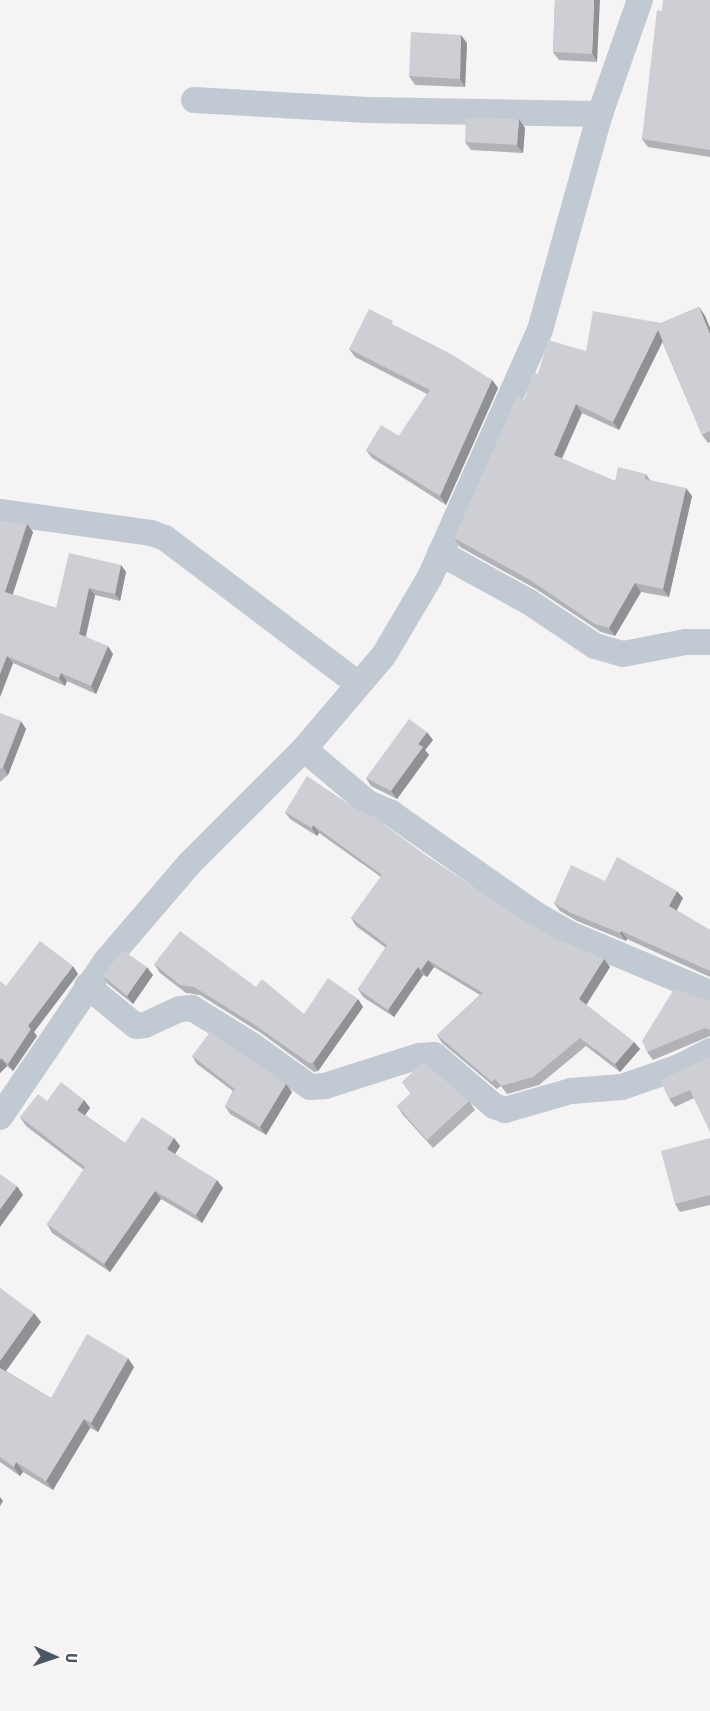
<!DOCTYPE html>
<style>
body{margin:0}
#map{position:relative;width:710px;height:1711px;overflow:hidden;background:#f5f3f3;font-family:"Asap Condensed",sans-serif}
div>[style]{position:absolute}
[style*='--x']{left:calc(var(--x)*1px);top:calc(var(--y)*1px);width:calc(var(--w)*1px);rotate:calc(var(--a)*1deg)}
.minor>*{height:26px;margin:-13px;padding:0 13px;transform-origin:13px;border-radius:13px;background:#c1cad2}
.wall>*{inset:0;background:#b0b2b7}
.shaded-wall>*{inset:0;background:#909195}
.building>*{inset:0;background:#cdcfd5}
span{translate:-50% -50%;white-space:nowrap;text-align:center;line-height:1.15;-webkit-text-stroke:4.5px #fff;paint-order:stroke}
.north{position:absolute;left:24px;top:1627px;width:60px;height:60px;-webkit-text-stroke:4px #fff;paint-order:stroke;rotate:93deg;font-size:16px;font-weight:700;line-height:24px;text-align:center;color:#4a5661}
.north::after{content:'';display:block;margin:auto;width:21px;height:27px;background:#4a5661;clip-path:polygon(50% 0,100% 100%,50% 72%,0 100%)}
</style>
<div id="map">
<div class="minor">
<i style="--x:194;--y:100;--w:174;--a:3.3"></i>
<i style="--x:368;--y:110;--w:232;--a:1"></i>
<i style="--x:0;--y:512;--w:152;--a:7.9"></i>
<i style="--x:151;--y:533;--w:15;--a:20"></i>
<i style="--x:165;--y:538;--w:242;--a:37.1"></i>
<i style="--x:440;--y:553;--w:102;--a:28.8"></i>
<i style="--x:529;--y:602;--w:79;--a:33.7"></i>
<i style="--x:595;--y:646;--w:29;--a:16"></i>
<i style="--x:623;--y:654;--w:64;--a:-10.8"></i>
<i style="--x:686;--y:642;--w:24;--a:0"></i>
<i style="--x:304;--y:749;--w:84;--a:40.2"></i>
<i style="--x:368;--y:803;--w:25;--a:23"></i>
<i style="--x:391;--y:813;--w:176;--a:35"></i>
<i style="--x:535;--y:914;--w:40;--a:29.7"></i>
<i style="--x:570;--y:934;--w:152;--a:22.9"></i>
<i style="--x:87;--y:986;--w:63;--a:39.2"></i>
<i style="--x:136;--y:1026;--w:9;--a:-6"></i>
<i style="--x:145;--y:1025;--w:38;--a:-25"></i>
<i style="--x:180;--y:1009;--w:12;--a:-5"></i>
<i style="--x:192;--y:1008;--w:72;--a:31.9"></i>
<i style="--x:253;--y:1046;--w:70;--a:35.7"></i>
<i style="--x:310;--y:1087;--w:15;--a:-4"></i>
<i style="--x:325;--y:1086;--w:99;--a:-17.7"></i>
<i style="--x:419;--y:1056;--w:15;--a:-4"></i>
<i style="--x:434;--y:1055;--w:79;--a:40.4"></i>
<i style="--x:494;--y:1106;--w:12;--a:20"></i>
<i style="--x:505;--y:1110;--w:69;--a:-16.1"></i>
<i style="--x:571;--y:1091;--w:51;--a:-4.5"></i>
<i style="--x:622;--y:1087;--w:60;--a:-19.3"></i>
<i style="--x:679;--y:1067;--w:35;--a:-27"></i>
<i style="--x:0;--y:1117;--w:189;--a:-55.8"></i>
<i style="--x:106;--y:961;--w:129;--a:-49.4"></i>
<i style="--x:190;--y:863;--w:161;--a:-45"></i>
<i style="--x:304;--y:749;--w:123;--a:-49.6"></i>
<i style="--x:384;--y:655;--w:91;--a:-59.5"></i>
<i style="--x:430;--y:577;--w:270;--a:-66"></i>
<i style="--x:540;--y:330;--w:224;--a:-74.5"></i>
<i style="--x:600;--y:114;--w:121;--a:-70.7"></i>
</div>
<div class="wall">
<i style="clip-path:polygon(555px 0,597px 62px,559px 60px,553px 52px)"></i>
<i style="clip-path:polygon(710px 0,710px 157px,648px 147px,642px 139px,662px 11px)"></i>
<i style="clip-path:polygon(467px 43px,465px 87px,415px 85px,409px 76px)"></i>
<i style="clip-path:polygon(525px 128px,523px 153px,471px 150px,465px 142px)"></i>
<i style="clip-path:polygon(699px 307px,705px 316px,710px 328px,710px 442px,708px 443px,702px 435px,662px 341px,619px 430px,582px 413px,562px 459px,615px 481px,646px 474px,650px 480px,692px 496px,669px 597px,641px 592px,615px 636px,601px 632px,536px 589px,460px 547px,454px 538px,538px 374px,586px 351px,661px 323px)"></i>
<i style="clip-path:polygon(397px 327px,492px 380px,498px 388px,446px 505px,372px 458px,366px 450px,399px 436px,427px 394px,355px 357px,349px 349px)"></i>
<i style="clip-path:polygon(0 520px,27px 524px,33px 532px,12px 594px,56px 608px,121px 565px,126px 572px,120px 601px,95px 595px,86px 637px,113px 654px,96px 694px,67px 681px,65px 686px,13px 663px,0 697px)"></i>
<i style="clip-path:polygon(0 713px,26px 729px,8px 775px,0 782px)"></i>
<i style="clip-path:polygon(433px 740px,425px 750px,429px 755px,397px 799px,371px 786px,366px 778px)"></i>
<i style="clip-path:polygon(285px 812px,428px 857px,522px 919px,559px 940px,610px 967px,586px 1005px,634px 1042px,640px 1049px,620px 1072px,586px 1046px,539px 1085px,507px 1094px,501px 1086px,497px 1089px,442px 1043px,437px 1035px,480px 995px,434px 967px,427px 977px,423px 975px,394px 1017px,363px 997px,358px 989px,386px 948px,356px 926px,351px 918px,381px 877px,319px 833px,317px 836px,290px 819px)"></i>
<i style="clip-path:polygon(605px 881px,683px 898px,676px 910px,710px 930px,710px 977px,627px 939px,626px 941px,577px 921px,560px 911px,554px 903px)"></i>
<i style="clip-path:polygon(154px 964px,256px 987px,304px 1014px,358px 999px,363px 1007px,318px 1071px,314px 1072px,261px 1033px,200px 995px,186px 993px,160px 973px)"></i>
<i style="clip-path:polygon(78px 974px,34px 1032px,37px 1036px,13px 1071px,7px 1066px,0 1073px,6px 986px)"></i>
<i style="clip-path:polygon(153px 975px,133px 1004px,108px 984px,103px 976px)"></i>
<i style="clip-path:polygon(710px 998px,710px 1036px,653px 1060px,647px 1052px,706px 1000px)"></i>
<i style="clip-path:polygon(192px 1056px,286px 1084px,292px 1092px,266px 1135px,230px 1114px,225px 1106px,233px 1091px,197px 1064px)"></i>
<i style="clip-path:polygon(710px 1057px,694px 1098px,675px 1107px,669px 1099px)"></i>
<i style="clip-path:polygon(402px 1082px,469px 1101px,475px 1110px,433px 1148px,403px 1115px,397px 1106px,411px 1094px)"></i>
<i style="clip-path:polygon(84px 1100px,90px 1108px,85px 1115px,125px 1143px,174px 1138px,180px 1146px,175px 1154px,223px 1188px,202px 1223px,161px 1199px,110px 1272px,52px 1233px,47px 1224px,84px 1170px,26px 1126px,20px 1117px,47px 1101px)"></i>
<i style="clip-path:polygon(710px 1138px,710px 1205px,680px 1212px,675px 1204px)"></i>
<i style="clip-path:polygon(0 1288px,41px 1322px,6px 1371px,51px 1398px,134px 1367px,98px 1432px,90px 1428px,53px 1490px,23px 1472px,20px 1476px,0 1462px)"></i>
</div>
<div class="shaded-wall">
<i style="clip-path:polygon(594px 0,600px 0,597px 62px,592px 54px)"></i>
<i style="clip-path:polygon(461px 35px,467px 43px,465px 87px,460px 79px)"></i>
<i style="clip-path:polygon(519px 119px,525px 128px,523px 153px,517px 145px)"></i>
<i style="clip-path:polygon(699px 307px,705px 316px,710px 328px,710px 334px)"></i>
<i style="clip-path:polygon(658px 330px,664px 339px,619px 430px,613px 422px)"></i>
<i style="clip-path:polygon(492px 380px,498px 388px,446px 505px,440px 496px)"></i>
<i style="clip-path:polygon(576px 404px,582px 413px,559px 464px,554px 455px)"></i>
<i style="clip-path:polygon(686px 488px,692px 496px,669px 597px,663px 589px)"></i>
<i style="clip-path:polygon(27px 524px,33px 532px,11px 600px,5px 592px)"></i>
<i style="clip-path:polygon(121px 565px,126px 572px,120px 601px,115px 594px)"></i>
<i style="clip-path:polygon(635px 583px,641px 592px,615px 636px,609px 628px)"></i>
<i style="clip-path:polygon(89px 588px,95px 595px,84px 642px,79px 634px)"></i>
<i style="clip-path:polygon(108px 646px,113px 654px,96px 694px,91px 686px)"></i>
<i style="clip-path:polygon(7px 656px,13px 663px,0 697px,0 674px)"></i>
<i style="clip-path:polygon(61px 673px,67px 681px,65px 686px,59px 678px)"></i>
<i style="clip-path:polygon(21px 721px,26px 729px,8px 775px,3px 767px)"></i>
<i style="clip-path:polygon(427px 732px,433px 740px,425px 750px,429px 755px,397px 799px,391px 791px,418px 744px)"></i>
<i style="clip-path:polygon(313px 825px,319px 833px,317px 836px,312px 828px)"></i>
<i style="clip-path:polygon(677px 891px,683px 898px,675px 914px,669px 906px)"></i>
<i style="clip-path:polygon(621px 931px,627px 939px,626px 941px,620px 933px)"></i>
<i style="clip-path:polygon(604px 959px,610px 967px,585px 1007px,579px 999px)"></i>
<i style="clip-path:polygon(428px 960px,434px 967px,427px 977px,421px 970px)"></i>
<i style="clip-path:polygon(73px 966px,78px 974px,34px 1032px,37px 1036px,13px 1071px,8px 1064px,28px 1026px)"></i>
<i style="clip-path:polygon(147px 967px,153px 975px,133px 1004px,127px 996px)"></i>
<i style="clip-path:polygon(418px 967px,423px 975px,394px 1017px,388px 1010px)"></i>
<i style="clip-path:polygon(358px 999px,363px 1007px,318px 1071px,313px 1063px)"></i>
<i style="clip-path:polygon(634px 1042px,640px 1049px,620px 1072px,615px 1064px)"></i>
<i style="clip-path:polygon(1px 1058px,7px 1066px,0 1073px,0 1060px)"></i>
<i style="clip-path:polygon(286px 1084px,292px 1092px,266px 1135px,260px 1127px)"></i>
<i style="clip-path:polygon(84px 1100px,90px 1108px,83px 1118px,77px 1110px)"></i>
<i style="clip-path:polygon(174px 1138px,180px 1146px,173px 1157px,167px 1149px)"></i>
<i style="clip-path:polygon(217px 1180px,223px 1188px,202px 1223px,196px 1215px)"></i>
<i style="clip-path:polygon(17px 1186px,23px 1195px,0 1227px,0 1209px)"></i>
<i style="clip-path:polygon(155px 1191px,161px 1199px,110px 1272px,104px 1264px)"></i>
<i style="clip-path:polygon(34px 1313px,41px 1322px,3px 1375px,0 1371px,0 1361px)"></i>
<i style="clip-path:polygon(128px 1358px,134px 1367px,98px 1432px,91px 1423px)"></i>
<i style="clip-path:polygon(84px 1419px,90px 1428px,53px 1490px,46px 1481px)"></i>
<i style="clip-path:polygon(16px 1462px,23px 1472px,20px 1476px,14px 1467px)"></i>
<i style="clip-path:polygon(0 1497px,3px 1501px,0 1506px)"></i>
</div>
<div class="building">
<i style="clip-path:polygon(555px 0,594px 0,592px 54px,553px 52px)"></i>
<i style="clip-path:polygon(663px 0,710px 0,710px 150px,642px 139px,657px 10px,662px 11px)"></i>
<i style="clip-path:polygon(411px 32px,461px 35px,460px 79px,409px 76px)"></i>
<i style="clip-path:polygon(466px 118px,519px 119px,517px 145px,465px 142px)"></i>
<i style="clip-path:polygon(699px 307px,710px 334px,710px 431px,702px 435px,658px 330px,613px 422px,576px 404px,554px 455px,615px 481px,618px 467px,646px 474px,645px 479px,686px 488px,663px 589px,635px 583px,609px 628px,595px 624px,530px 580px,454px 538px,517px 396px,524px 401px,533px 372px,538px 374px,548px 340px,586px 351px,593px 311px,661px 323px)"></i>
<i style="clip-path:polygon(369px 309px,393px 321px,392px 324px,451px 354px,492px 380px,440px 496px,366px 450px,381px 425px,399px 436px,430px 390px,349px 349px)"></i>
<i style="clip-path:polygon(0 520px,27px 524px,5px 592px,56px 608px,69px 553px,121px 565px,115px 594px,89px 588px,79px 634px,108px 646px,91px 686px,61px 673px,59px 678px,7px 656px,0 674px)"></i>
<i style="clip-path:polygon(0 713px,21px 721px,3px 767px,0 769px)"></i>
<i style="clip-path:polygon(409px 719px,427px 732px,418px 744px,423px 747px,391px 791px,366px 778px)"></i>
<i style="clip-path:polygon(307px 776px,356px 809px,374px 817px,428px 857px,522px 919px,559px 940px,604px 959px,579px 999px,634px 1042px,615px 1064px,580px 1038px,533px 1077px,501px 1086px,495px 1079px,492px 1082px,437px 1035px,483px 993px,428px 960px,421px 970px,418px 967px,388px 1010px,358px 989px,387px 945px,351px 918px,382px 875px,313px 825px,312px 828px,285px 812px)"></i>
<i style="clip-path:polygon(617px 857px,677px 891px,669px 906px,710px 930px,710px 971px,621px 931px,620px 933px,571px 913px,554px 903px,571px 865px,605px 881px)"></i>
<i style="clip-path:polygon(180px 931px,256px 987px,262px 979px,304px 1014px,328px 978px,358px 999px,313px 1063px,309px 1063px,255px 1025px,194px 987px,180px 985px,154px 964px)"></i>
<i style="clip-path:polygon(40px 941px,73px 966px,28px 1026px,31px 1029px,8px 1064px,1px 1058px,0 1060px,0 981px,6px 986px)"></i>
<i style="clip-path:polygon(122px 950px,147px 967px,127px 996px,103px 976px)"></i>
<i style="clip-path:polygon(674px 989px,706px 1000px,710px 998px,710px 1030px,705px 1028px,647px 1052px,642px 1041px)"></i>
<i style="clip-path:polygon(210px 1032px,286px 1084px,260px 1127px,225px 1106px,235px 1089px,192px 1056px)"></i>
<i style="clip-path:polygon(710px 1057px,710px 1132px,690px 1090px,669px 1099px,660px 1080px)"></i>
<i style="clip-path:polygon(423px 1062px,469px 1101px,427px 1140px,397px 1106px,411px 1093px,402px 1082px)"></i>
<i style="clip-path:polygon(61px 1082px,84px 1100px,77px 1110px,125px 1143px,142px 1117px,174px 1138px,167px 1149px,217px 1180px,196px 1215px,155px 1191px,104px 1264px,47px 1224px,85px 1167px,20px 1117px,38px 1094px,47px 1101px)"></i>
<i style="clip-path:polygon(710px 1138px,710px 1195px,675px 1204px,661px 1151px)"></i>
<i style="clip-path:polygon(0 1174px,17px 1186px,0 1209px)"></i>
<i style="clip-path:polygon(0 1288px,34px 1313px,0 1361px)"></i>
<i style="clip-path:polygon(87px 1334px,128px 1358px,91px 1423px,84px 1419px,46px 1481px,16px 1462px,14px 1467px,0 1457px,0 1368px,51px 1398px)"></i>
</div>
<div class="north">U</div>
</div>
